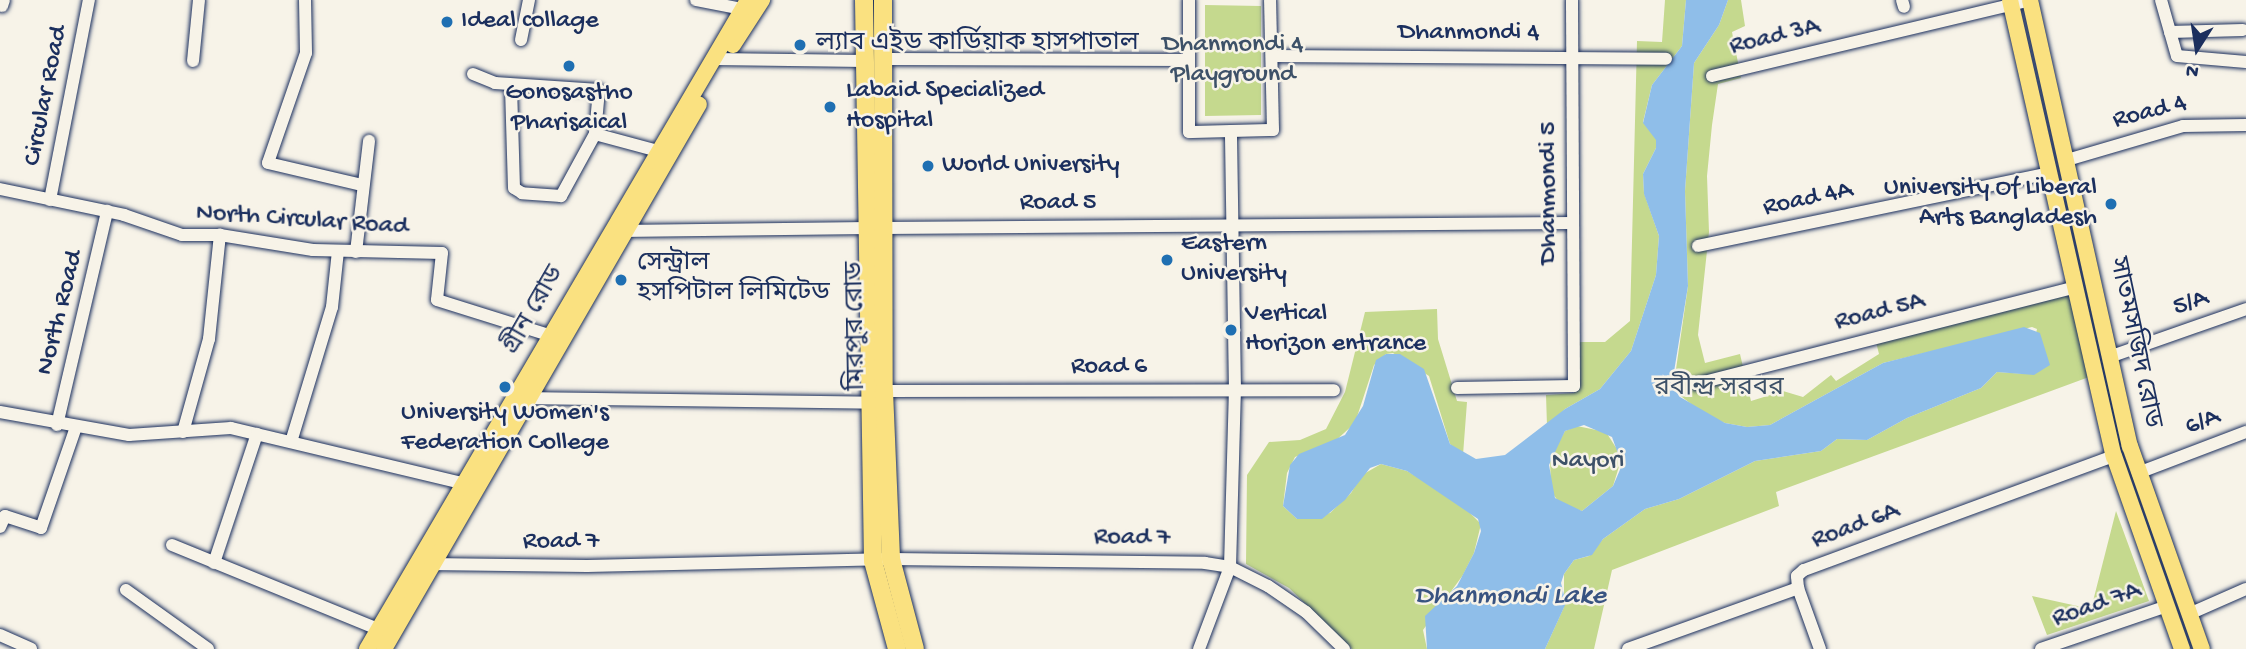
<!DOCTYPE html>
<meta charset="utf-8">
<style>
body{margin:0}
#map{position:relative;width:2246px;height:649px;overflow:hidden;background:#f7f3e8;font-family:"Gochi Hand","Noto Sans Bengali",sans-serif}
div>[style]{position:absolute}
[style*='--x']{left:calc(var(--x)*1px);top:calc(var(--y)*1px);width:calc(var(--w)*1px);rotate:calc(var(--a)*1deg)}
.green>*{inset:0;background:#c5d98e}
.water>*{inset:0;background:#8fbee9}
.roads{filter:drop-shadow(0 0 2px #1b2f5e) drop-shadow(0 0 2px #1b2f5e)}
.minor>*{height:12px;margin:-6px;padding:0 6px;transform-origin:6px;border-radius:6px;background:#f7f3e8}
.major>*{height:16px;margin:-8px;padding:0 8px;transform-origin:8px;border-radius:8px;background:#fae180}
.highway>*{height:18px;margin:-9px;padding:0 9px;transform-origin:9px;border-radius:9px;background:#fae180}
.dots>*{width:19px;height:19px;translate:-50% -50%;box-sizing:border-box;border:4px solid #f7f3e8;border-radius:50%}
span{translate:-50% -50%;white-space:nowrap;text-align:center;line-height:1.15;-webkit-text-stroke:5px #f7f3e8;paint-order:stroke}
.poi-label{font-size:26px;color:#1b2f5e}
.left{translate:0 -50%;text-align:left}
.right{translate:-100% -50%;text-align:right}
.street-label{font-size:26px;color:#1b2f5e}
.park-label{font-size:26px;color:#3d5168}
.water-label{font-size:28px;color:#385381;font-style:italic}
.north{position:absolute;left:2162px;top:14px;width:70px;height:70px;-webkit-text-stroke:5px #f7f3e8;paint-order:stroke;rotate:192deg;font-size:19px;font-weight:700;line-height:28px;text-align:center;color:#1b2f5e}
.north::after{content:'';display:block;margin:auto;width:24px;height:32px;background:#1b2f5e;clip-path:polygon(50% 0,100% 100%,50% 72%,0 100%)}
</style>
<div id="map">
<div class="green">
<i style="clip-path:polygon(1665px 0,1686px 0,1682px 46px,1652px 85px,1643px 122px,1656px 139px,1656px 148px,1643px 174px,1644px 193px,1659px 236px,1656px 275px,1631px 351px,1600px 389px,1565px 409px,1547px 426px,1546px 395px,1574px 393px,1574px 342px,1605px 342px,1630px 321px,1637px 41px,1662px 42px)"></i>
<i style="clip-path:polygon(1728px 0,1741px 0,1745px 26px,1732px 32px,1741px 78px,1718px 84px,1712px 125px,1707px 176px,1709px 232px,1698px 335px,1705px 363px,1740px 354px,1751px 401px,1783px 391px,1803px 397px,1831px 375px,1836px 381px,1879px 354px,1875px 338px,2067px 289px,2089px 377px,1776px 492px,1779px 506px,1612px 570px,1594px 649px,1545px 649px,1564px 607px,1564px 574px,1574px 560px,1589px 556px,1603px 539px,1645px 509px,1679px 499px,1755px 461px,1821px 451px,1837px 439px,1867px 440px,1907px 418px,1981px 388px,1997px 372px,2027px 374px,2037px 329px,2032px 327px,1883px 363px,1770px 425px,1747px 427px,1725px 423px,1704px 414px,1673px 390px,1688px 286px,1685px 191px,1694px 63px,1719px 25px)"></i>
<i style="clip-path:polygon(1205px 5px,1261px 6px,1261px 115px,1205px 116px)"></i>
<i style="clip-path:polygon(1437px 309px,1438px 339px,1457px 401px,1467px 402px,1463px 455px,1450px 444px,1429px 376px,1393px 353px,1386px 354px,1374px 365px,1355px 423px,1333px 443px,1295px 457px,1287px 473px,1283px 506px,1297px 519px,1330px 513px,1351px 493px,1362px 475px,1381px 464px,1407px 471px,1459px 502px,1481px 524px,1474px 553px,1463px 575px,1423px 630px,1427px 649px,1352px 649px,1289px 588px,1246px 564px,1247px 475px,1269px 442px,1300px 440px,1326px 429px,1345px 392px,1365px 312px)"></i>
<i style="clip-path:polygon(1577px 426px,1606px 432px,1622px 457px,1613px 486px,1582px 511px,1560px 504px,1551px 491px,1550px 458px,1565px 431px)"></i>
<i style="clip-path:polygon(2116px 511px,2149px 601px,2047px 635px,2032px 596px,2091px 609px)"></i>
</div>
<div class="water">
<i style="clip-path:polygon(evenodd,1686px 0,1728px 0,1719px 25px,1694px 63px,1685px 191px,1688px 286px,1672px 384px,1680px 397px,1725px 423px,1747px 427px,1770px 425px,1883px 363px,2024px 327px,2040px 333px,2050px 365px,2034px 375px,1997px 372px,1981px 388px,1907px 418px,1867px 440px,1837px 439px,1821px 451px,1755px 461px,1679px 499px,1645px 509px,1603px 539px,1592px 555px,1574px 560px,1564px 574px,1561px 583px,1566px 603px,1545px 649px,1427px 649px,1425px 616px,1457px 586px,1474px 553px,1481px 531px,1478px 519px,1407px 471px,1381px 464px,1370px 468px,1345px 500px,1322px 519px,1297px 519px,1283px 506px,1290px 465px,1299px 454px,1345px 435px,1363px 406px,1376px 360px,1386px 354px,1400px 354px,1424px 369px,1450px 444px,1476px 459px,1505px 455px,1565px 409px,1600px 389px,1631px 351px,1656px 275px,1659px 236px,1644px 194px,1643px 174px,1656px 148px,1656px 140px,1643px 123px,1652px 85px,1682px 46px,1686px 0,1584px 425px,1612px 437px,1622px 465px,1613px 486px,1582px 511px,1555px 498px,1549px 465px,1565px 431px,1584px 425px)"></i>
</div>
<div class="roads">
<div class="minor">
<i style="--x:305;--y:0;--w:53;--a:88.9"></i>
<i style="--x:306;--y:53;--w:116;--a:109.1"></i>
<i style="--x:268;--y:163;--w:97;--a:13.2"></i>
<i style="--x:696;--y:0;--w:47;--a:11.1"></i>
<i style="--x:1189;--y:0;--w:132;--a:90"></i>
<i style="--x:1189;--y:132;--w:84;--a:-1.4"></i>
<i style="--x:1273;--y:130;--w:130;--a:-91.3"></i>
<i style="--x:1902;--y:0;--w:7;--a:74"></i>
<i style="--x:2161;--y:0;--w:58;--a:74.1"></i>
<i style="--x:2177;--y:56;--w:69;--a:5"></i>
<i style="--x:2;--y:6;--w:6;--a:-72"></i>
<i style="--x:2170;--y:32;--w:73;--a:-1.6"></i>
<i style="--x:521;--y:40;--w:41;--a:-78.7"></i>
<i style="--x:1272;--y:56;--w:394;--a:0.4"></i>
<i style="--x:714;--y:59;--w:151;--a:0.8"></i>
<i style="--x:884;--y:59;--w:305;--a:0.2"></i>
<i style="--x:193;--y:61;--w:61;--a:-84.4"></i>
<i style="--x:473;--y:74;--w:24;--a:22"></i>
<i style="--x:495;--y:83;--w:104;--a:3.9"></i>
<i style="--x:599;--y:90;--w:44;--a:95.2"></i>
<i style="--x:595;--y:134;--w:71;--a:118.7"></i>
<i style="--x:561;--y:196;--w:39;--a:-176"></i>
<i style="--x:522;--y:193;--w:9;--a:-148"></i>
<i style="--x:514;--y:188;--w:103;--a:-91.7"></i>
<i style="--x:1712;--y:76;--w:327;--a:-13.4"></i>
<i style="--x:595;--y:134;--w:65;--a:15.1"></i>
<i style="--x:2067;--y:160;--w:121;--a:-16.3"></i>
<i style="--x:2183;--y:126;--w:63;--a:-0.9"></i>
<i style="--x:0;--y:189;--w:127;--a:11.8"></i>
<i style="--x:124;--y:215;--w:61;--a:19"></i>
<i style="--x:182;--y:235;--w:38;--a:0"></i>
<i style="--x:220;--y:235;--w:94;--a:9.2"></i>
<i style="--x:313;--y:250;--w:129;--a:1.3"></i>
<i style="--x:442;--y:253;--w:47;--a:96.1"></i>
<i style="--x:437;--y:300;--w:117;--a:17.4"></i>
<i style="--x:50;--y:200;--w:204;--a:-79"></i>
<i style="--x:883;--y:228;--w:690;--a:-0.42"></i>
<i style="--x:620;--y:231;--w:248;--a:-0.7"></i>
<i style="--x:1698;--y:246;--w:359;--a:-11.7"></i>
<i style="--x:356;--y:252;--w:112;--a:-83.3"></i>
<i style="--x:2112;--y:356;--w:142;--a:-19.3"></i>
<i style="--x:1696;--y:384;--w:392;--a:-14.3"></i>
<i style="--x:1457;--y:388;--w:117;--a:-1"></i>
<i style="--x:1574;--y:386;--w:386;--a:-90.3"></i>
<i style="--x:884;--y:391;--w:450;--a:-0.1"></i>
<i style="--x:527;--y:398;--w:343;--a:0.8"></i>
<i style="--x:0;--y:412;--w:131;--a:10.1"></i>
<i style="--x:129;--y:435;--w:102;--a:-3.9"></i>
<i style="--x:231;--y:428;--w:237;--a:13.4"></i>
<i style="--x:57;--y:425;--w:220;--a:-76.8"></i>
<i style="--x:183;--y:432;--w:97;--a:-74.4"></i>
<i style="--x:209;--y:339;--w:105;--a:-84"></i>
<i style="--x:291;--y:442;--w:141;--a:-73.1"></i>
<i style="--x:332;--y:307;--w:56;--a:-83.9"></i>
<i style="--x:2138;--y:473;--w:116;--a:-20.8"></i>
<i style="--x:0;--y:527;--w:12;--a:-66"></i>
<i style="--x:5;--y:516;--w:38;--a:18"></i>
<i style="--x:41;--y:528;--w:107;--a:-70.9"></i>
<i style="--x:172;--y:545;--w:222;--a:22.2"></i>
<i style="--x:214;--y:563;--w:136;--a:-71.6"></i>
<i style="--x:428;--y:564;--w:159;--a:0.7"></i>
<i style="--x:587;--y:566;--w:304;--a:-1.3"></i>
<i style="--x:891;--y:559;--w:314;--a:0.7"></i>
<i style="--x:1205;--y:563;--w:25;--a:9"></i>
<i style="--x:1230;--y:567;--w:42;--a:26.6"></i>
<i style="--x:1268;--y:586;--w:46;--a:34.4"></i>
<i style="--x:1306;--y:612;--w:53;--a:44.2"></i>
<i style="--x:1798;--y:588;--w:65;--a:70.2"></i>
<i style="--x:126;--y:590;--w:101;--a:35.7"></i>
<i style="--x:2189;--y:614;--w:62;--a:-23.7"></i>
<i style="--x:0;--y:635;--w:34;--a:24"></i>
<i style="--x:1199;--y:649;--w:88;--a:-69.3"></i>
<i style="--x:1230;--y:567;--w:176;--a:-88.4"></i>
<i style="--x:1235;--y:391;--w:260;--a:-90.9"></i>
<i style="--x:1628;--y:649;--w:181;--a:-19.7"></i>
<i style="--x:1798;--y:588;--w:12;--a:-95"></i>
<i style="--x:1797;--y:576;--w:9;--a:-41"></i>
<i style="--x:1804;--y:570;--w:330;--a:-20.2"></i>
<i style="--x:2041;--y:649;--w:133;--a:-18.8"></i>
</div>
<div class="major">
<i style="--x:2010;--y:0;--w:468;--a:77.2"></i>
<i style="--x:2114;--y:456;--w:205;--a:70.6"></i>
<i style="--x:2030;--y:0;--w:457;--a:77.4"></i>
<i style="--x:2130;--y:446;--w:215;--a:70.5"></i>
<i style="--x:733;--y:45;--w:54;--a:-57.2"></i>
<i style="--x:367;--y:649;--w:753;--a:-59.58"></i>
<i style="--x:384;--y:649;--w:629;--a:-59.97"></i>
</div>
<div class="highway">
<i style="--x:864;--y:0;--w:561;--a:89.08"></i>
<i style="--x:873;--y:561;--w:91;--a:74.7"></i>
<i style="--x:883;--y:0;--w:391;--a:89.9"></i>
<i style="--x:884;--y:391;--w:168;--a:87.6"></i>
<i style="--x:891;--y:559;--w:93;--a:75.1"></i>
</div>
</div>
<div class="dots">
<i style="left:447px;top:22px;background:#1f6fb2"></i>
<i style="left:800px;top:45px;background:#1f6fb2"></i>
<i style="left:569px;top:66px;background:#1f6fb2"></i>
<i style="left:830px;top:107px;background:#1f6fb2"></i>
<i style="left:928px;top:166px;background:#1f6fb2"></i>
<i style="left:2111px;top:204px;background:#1f6fb2"></i>
<i style="left:1167px;top:260px;background:#1f6fb2"></i>
<i style="left:621px;top:280px;background:#1f6fb2"></i>
<i style="left:1231px;top:330px;background:#1f6fb2"></i>
<i style="left:505px;top:387px;background:#1f6fb2"></i>
</div>
<div class="poi-label">
<span class="left" style="left:461px;top:22px">Ideal collage</span>
<span class="left" style="left:816px;top:45px">ল্যাব এইড কার্ডিয়াক হাসপাতাল</span>
<span class="left" style="left:846px;top:107px">Labaid Specialized<br>Hospital</span>
<span style="left:569px;top:109px">Gonosastho<br>Pharisaical</span>
<span class="left" style="left:942px;top:166px">World University</span>
<span class="right" style="left:2097px;top:204px">University Of Liberal<br>Arts Bangladesh</span>
<span class="left" style="left:1181px;top:260px">Eastern<br>University</span>
<span class="left" style="left:637px;top:280px">সেন্ট্রাল<br>হসপিটাল লিমিটেড</span>
<span class="left" style="left:1245px;top:330px">Vertical<br>Horizon entrance</span>
<span style="left:505px;top:429px">University Women's<br>Federation College</span>
</div>
<div class="street-label">
<span style="left:1469px;top:34px">Dhanmondi 4</span>
<span style="left:1775px;top:38px;rotate:-13deg">Road 3A</span>
<span style="left:47px;top:96px;rotate:-79deg">Circular Road</span>
<span style="left:2150px;top:113px;rotate:-14deg">Road 4</span>
<span style="left:1550px;top:193px;rotate:-90deg">Dhanmondi 5</span>
<span style="left:1808px;top:200px;rotate:-12deg">Road 4A</span>
<span style="left:1058px;top:204px">Road 5</span>
<span style="left:302px;top:221px;rotate:4deg">North Circular Road</span>
<span style="left:2191px;top:304px;rotate:-19deg">5/A</span>
<span style="left:535px;top:311px;rotate:-60deg">গ্রীন রোড</span>
<span style="left:61px;top:313px;rotate:-76deg">North Road</span>
<span style="left:1880px;top:313px;rotate:-14deg">Road 5A</span>
<span style="left:858px;top:326px;rotate:-91deg">মিরপুর রোড</span>
<span style="left:2133px;top:343px;rotate:78deg">সাতমসজিদ রোড</span>
<span style="left:1109px;top:368px">Road 6</span>
<span style="left:2203px;top:423px;rotate:-21deg">6/A</span>
<span style="left:1856px;top:527px;rotate:-20deg">Road 6A</span>
<span style="left:1132px;top:539px;rotate:1deg">Road 7</span>
<span style="left:561px;top:543px">Road 7</span>
<span style="left:2097px;top:606px;rotate:-19deg">Road 7A</span>
</div>
<div class="park-label">
<span style="left:1233px;top:61px">Dhanmondi 4<br>Playground</span>
<span style="left:1719px;top:390px">রবীন্দ্র সরবর</span>
<span style="left:1588px;top:462px">Nayori</span>
</div>
<div class="water-label">
<span style="left:1510px;top:597px">Dhanmondi Lake</span>
</div>
<div class="north">N</div>
</div>
